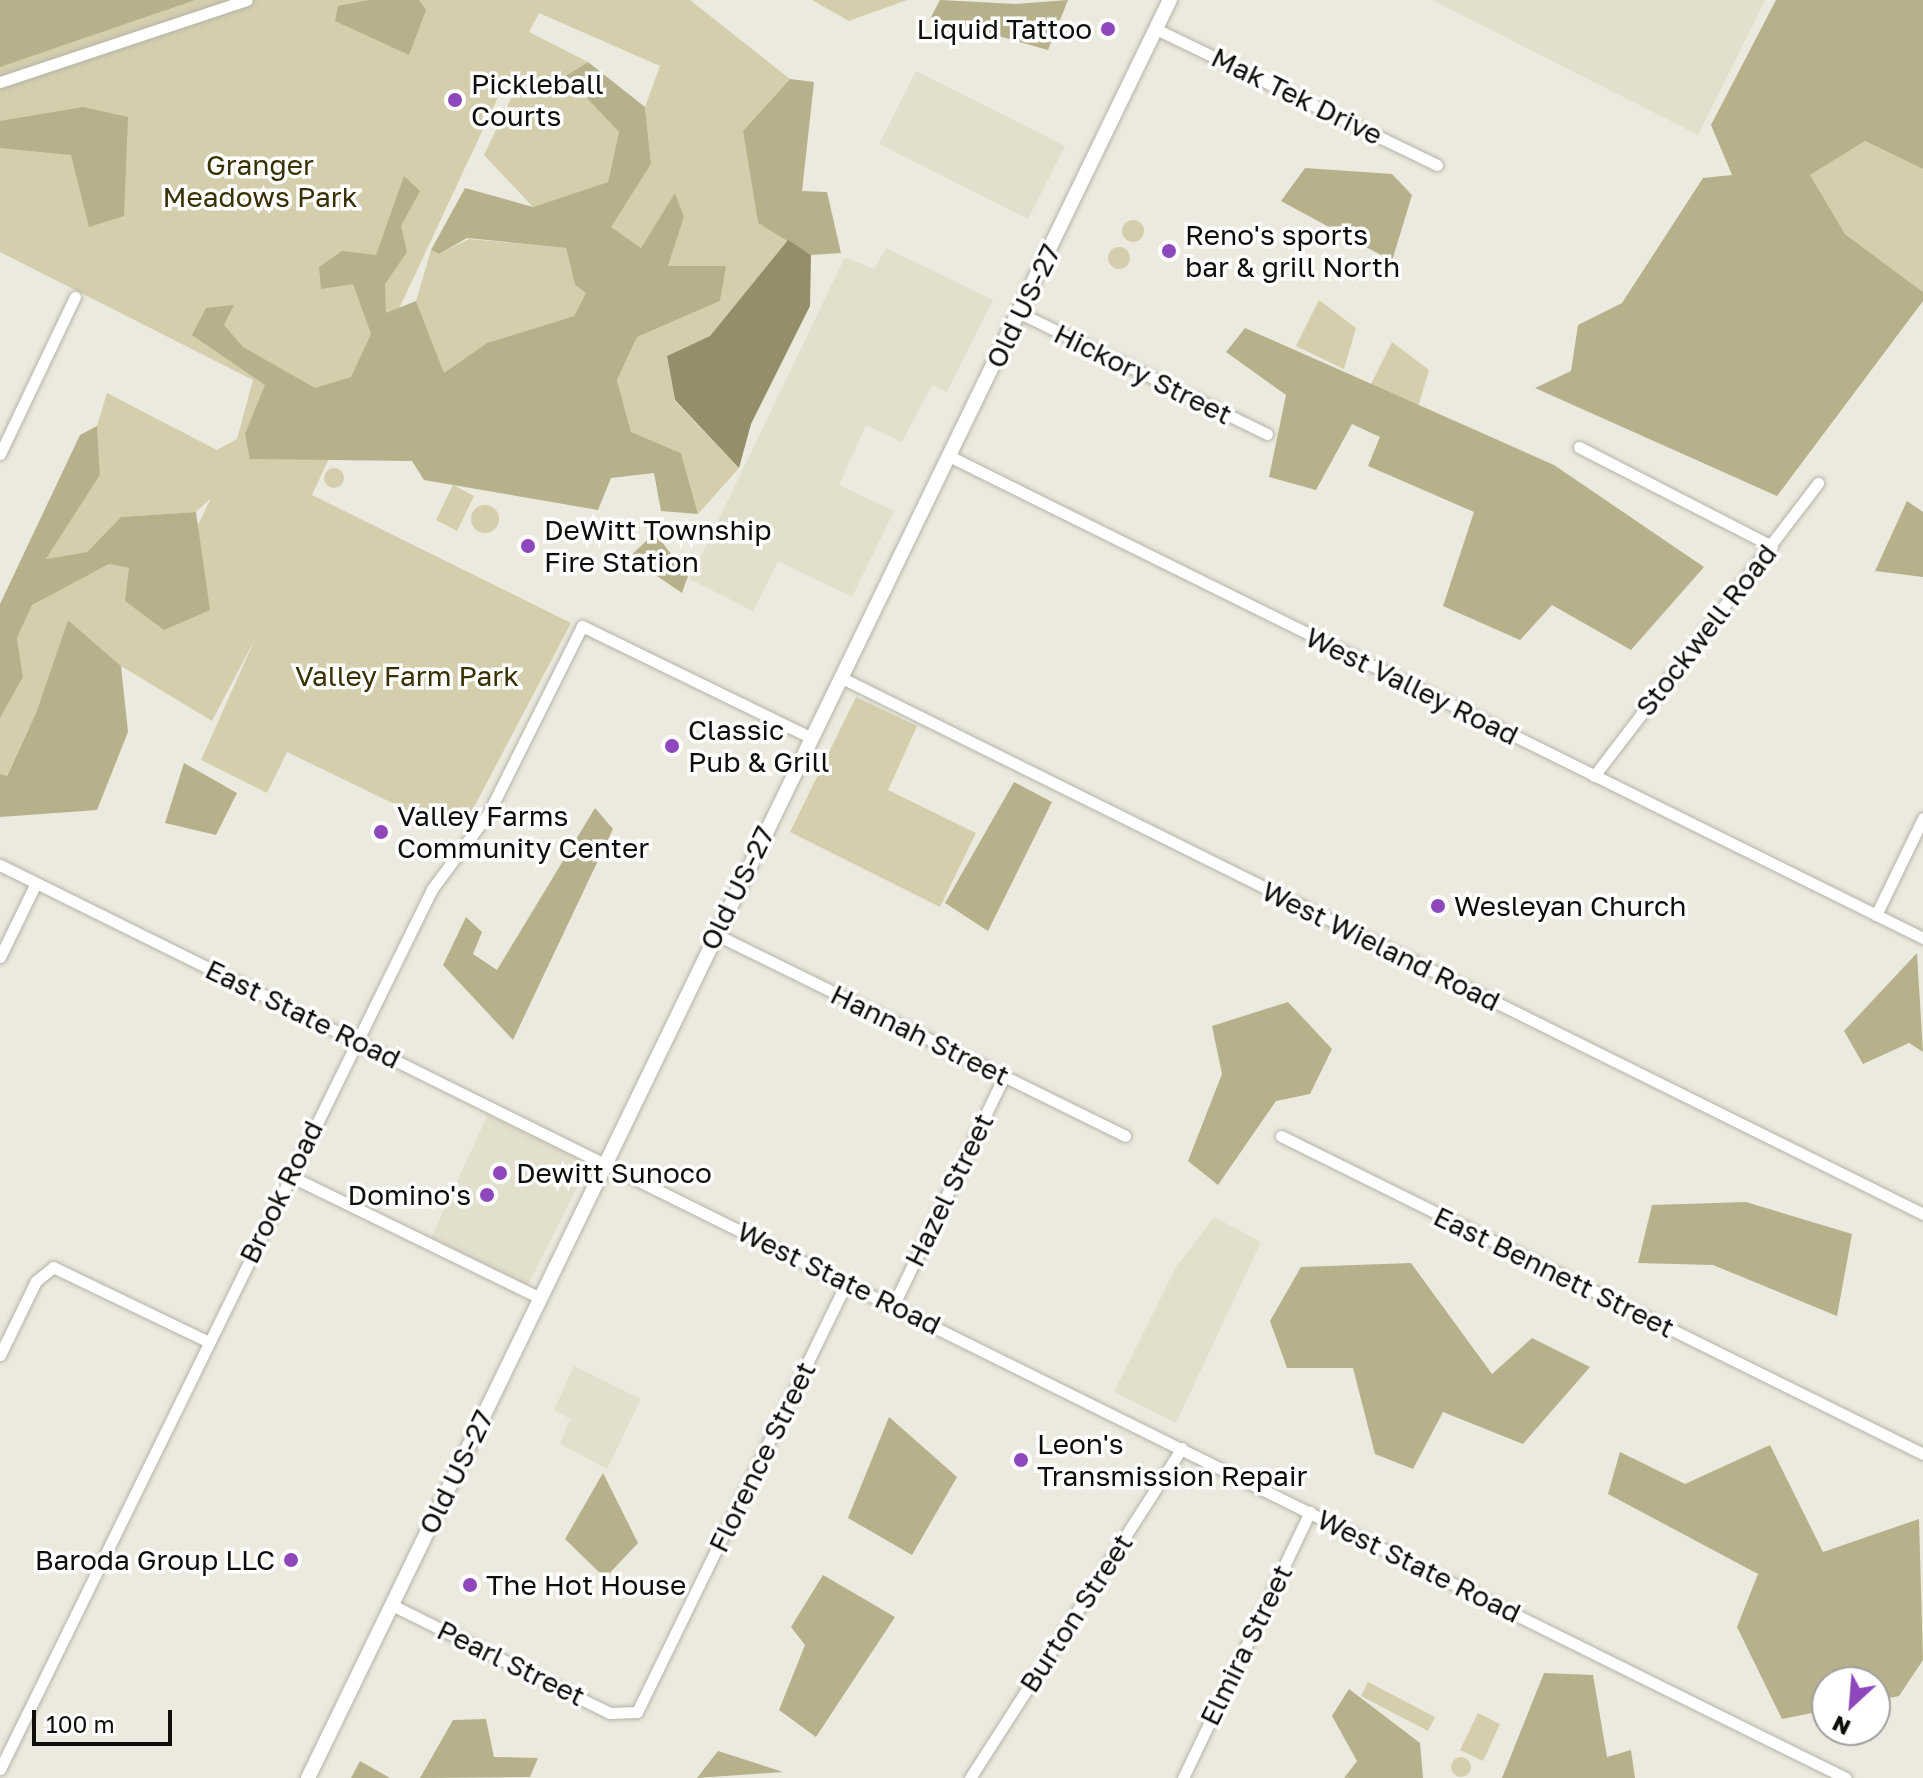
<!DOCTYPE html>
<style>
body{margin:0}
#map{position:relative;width:1923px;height:1778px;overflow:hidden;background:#eceade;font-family:"Golos Text",sans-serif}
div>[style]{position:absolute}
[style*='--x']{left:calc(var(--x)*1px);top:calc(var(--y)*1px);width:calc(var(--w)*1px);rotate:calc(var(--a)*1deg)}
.built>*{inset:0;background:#e2dfcc}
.green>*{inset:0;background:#d4cead}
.round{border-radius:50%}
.forest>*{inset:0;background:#b6b08b}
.water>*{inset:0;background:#948e6b}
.roads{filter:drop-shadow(0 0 2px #b4b3a7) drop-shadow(0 0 2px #b4b3a7)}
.minor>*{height:11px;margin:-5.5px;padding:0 5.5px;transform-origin:5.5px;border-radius:5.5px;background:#fff}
.major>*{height:14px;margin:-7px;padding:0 7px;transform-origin:7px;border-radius:7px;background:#fff}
.dots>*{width:22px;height:22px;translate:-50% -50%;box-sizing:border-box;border:4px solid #fff;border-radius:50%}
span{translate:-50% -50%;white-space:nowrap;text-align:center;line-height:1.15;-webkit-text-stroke:7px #fff;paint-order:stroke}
.poi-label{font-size:28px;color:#0e0e0a}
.right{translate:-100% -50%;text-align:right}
.left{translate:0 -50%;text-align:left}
.street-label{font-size:28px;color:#0e0e0a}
.park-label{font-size:28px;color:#393101}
.north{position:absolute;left:1811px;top:1666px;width:80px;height:80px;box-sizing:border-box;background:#fff;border:2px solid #9f9f9d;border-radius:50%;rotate:206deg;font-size:22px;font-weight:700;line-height:32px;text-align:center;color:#0e0e0a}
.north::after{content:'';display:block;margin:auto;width:28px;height:36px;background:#8e48bc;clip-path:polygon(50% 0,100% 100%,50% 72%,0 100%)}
.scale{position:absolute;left:32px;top:1710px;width:140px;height:36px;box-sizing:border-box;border:4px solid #0e0e0a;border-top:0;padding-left:10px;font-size:24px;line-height:28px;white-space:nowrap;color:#0e0e0a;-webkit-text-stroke:6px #fff;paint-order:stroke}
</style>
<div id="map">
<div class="built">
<i style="clip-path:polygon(1432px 0,1765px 0,1698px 135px)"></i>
<i style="clip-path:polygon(916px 71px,1065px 146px,1028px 219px,879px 144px)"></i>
<i style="clip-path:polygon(886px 248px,993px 300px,947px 392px,932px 385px,902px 442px,866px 425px,839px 485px,894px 511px,852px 597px,778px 561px,753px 611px,690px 579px,845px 257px,874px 269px)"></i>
<i style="clip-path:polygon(488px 1114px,589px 1164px,528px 1285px,431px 1238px)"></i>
<i style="clip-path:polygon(1214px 1217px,1261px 1242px,1176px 1423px,1114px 1392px,1176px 1267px)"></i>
<i style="clip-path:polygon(574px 1366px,641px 1399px,607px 1469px,560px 1444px,570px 1419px,554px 1410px)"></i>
</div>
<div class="green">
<i style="clip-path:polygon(0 0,690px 0,790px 79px,743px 131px,758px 223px,788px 240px,710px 336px,667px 356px,675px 401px,739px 468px,698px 514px,681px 453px,631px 432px,617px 380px,637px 337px,720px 301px,725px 266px,668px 266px,684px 217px,675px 194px,641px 248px,610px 227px,651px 164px,645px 107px,660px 66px,539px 13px,529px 32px,588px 62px,567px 76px,619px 132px,608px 182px,533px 207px,484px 155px,515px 90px,507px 78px,312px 495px,571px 623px,473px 809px,448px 830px,287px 752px,267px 793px,201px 760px,255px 639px,212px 721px,121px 666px,68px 620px,36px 713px,6px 777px,0 774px,0 718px,23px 677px,17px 638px,32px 604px,109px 564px,129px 568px,164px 595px,211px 498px,196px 512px,121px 517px,87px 552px,46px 559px,100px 475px,97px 426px,107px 393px,217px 450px,237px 439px,253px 380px,0 252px)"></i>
<i style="clip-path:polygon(812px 0,907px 0,849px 21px)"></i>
<i style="clip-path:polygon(1865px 141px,1923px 169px,1923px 292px,1845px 234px,1810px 175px)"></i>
<i class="round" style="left:1122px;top:220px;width:22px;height:22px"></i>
<i style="clip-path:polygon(469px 239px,566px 248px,575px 285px,587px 293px,574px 316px,487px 343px,444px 374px,416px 301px,431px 250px,439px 254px)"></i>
<i class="round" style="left:1108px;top:247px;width:22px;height:22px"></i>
<i style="clip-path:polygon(1319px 300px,1356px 328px,1344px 369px,1296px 346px)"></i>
<i style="clip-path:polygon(1392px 342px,1429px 370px,1417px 411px,1369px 388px)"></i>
<i class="round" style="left:324px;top:468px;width:20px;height:20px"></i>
<i style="clip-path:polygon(453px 485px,474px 496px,457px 531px,436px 520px)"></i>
<i class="round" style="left:471px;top:505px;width:28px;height:28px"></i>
<i style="clip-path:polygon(856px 697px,917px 726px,888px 790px,976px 833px,940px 907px,790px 832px)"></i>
<i style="clip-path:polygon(1368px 1682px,1435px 1717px,1428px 1731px,1361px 1696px)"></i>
<i style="clip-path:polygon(1478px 1713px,1500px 1724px,1483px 1761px,1460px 1750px)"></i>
<i class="round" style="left:1451px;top:1757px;width:20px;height:20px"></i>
</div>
<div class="forest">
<i style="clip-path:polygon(0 0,195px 0,0 67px)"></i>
<i style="clip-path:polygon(369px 0,419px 0,426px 10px,409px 55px,335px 21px,338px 6px)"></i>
<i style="clip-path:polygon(940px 0,1016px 4px,1068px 0,1048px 50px,931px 17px)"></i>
<i style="clip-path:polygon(1776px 0,1923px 0,1923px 169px,1865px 141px,1810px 175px,1845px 234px,1923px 292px,1923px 301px,1777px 496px,1535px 388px,1571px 371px,1578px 325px,1622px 303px,1703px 178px,1732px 175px,1711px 125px)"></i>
<i style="clip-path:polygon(588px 62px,645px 107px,651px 164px,611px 227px,641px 248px,675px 193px,684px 217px,668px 266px,726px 266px,720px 301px,637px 337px,617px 380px,631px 432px,681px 453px,698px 514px,661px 511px,654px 473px,611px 478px,598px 510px,424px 480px,412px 461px,250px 459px,245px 434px,265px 385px,192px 335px,206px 308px,234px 305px,224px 325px,243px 347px,315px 388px,351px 377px,371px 334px,353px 284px,321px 289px,319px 267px,342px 251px,376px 255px,404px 176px,420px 191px,401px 226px,407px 252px,385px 284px,386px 313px,416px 301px,444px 373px,487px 343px,574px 316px,586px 293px,575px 285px,566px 248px,467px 238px,439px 254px,431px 250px,465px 188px,533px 207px,608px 182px,619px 132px,566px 76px)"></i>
<i style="clip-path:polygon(790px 79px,814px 82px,802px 191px,827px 192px,841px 253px,811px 255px,758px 223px,743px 131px)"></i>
<i style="clip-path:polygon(83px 107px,128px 117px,124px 216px,89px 227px,71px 155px,0 148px,0 121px)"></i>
<i style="clip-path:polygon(1305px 168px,1392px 174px,1412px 195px,1392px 261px,1281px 201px)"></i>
<i style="clip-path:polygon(1245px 328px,1554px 465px,1704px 567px,1631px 650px,1552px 605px,1520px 640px,1443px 606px,1474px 512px,1368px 466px,1380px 437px,1352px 424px,1316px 490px,1269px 477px,1286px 395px,1226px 352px)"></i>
<i style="clip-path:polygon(97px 426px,100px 475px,46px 559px,87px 552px,121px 517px,196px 512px,210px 610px,164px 630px,125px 601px,129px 568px,109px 564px,32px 605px,17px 638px,23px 677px,0 718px,0 604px,80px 435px)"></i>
<i style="clip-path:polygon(1907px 501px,1923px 512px,1923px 577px,1875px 571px)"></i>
<i style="clip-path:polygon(655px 533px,688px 576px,682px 593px,629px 557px)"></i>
<i style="clip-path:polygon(68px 620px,121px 666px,128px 732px,97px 810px,0 817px,0 774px,7px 776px,36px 713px)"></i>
<i style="clip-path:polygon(184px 763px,237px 793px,216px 835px,165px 823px)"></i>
<i style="clip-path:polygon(1014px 782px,1052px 802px,988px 931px,945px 903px)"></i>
<i style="clip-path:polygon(595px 808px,613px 829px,513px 1040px,443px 965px,466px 917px,482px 932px,473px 954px,497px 970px)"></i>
<i style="clip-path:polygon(1917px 953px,1923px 1052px,1909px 1043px,1863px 1064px,1844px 1031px)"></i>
<i style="clip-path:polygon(1288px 1002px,1332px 1049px,1310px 1094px,1276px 1101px,1218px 1185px,1188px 1161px,1222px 1074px,1212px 1026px)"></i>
<i style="clip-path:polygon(1746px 1202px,1852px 1234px,1837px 1316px,1713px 1265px,1638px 1263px,1652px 1205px)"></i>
<i style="clip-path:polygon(1411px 1263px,1492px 1374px,1532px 1338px,1590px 1367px,1523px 1444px,1443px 1412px,1413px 1469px,1375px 1454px,1353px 1368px,1287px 1368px,1270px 1321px,1301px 1267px)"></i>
<i style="clip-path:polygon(889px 1417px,957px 1477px,912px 1555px,848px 1518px)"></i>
<i style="clip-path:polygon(1770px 1445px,1823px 1552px,1919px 1519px,1923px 1660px,1899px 1696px,1875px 1701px,1875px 1682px,1827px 1682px,1827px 1710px,1782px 1719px,1737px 1627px,1758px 1574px,1608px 1494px,1620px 1452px,1685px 1484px)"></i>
<i style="clip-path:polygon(603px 1473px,638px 1543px,605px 1578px,565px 1539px)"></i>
<i style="clip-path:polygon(823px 1575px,895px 1617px,816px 1737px,779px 1710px,805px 1645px,791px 1627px)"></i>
<i style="clip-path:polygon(1544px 1673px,1593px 1675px,1607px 1757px,1631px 1750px,1635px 1778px,1502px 1778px)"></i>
<i style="clip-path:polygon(1349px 1689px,1420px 1743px,1423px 1778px,1344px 1778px,1357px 1761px,1332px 1716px)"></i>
<i style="clip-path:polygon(486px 1719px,494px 1757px,538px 1758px,530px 1777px,420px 1778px,453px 1720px)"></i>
<i style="clip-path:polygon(718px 1751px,783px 1772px,697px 1778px)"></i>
<i style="clip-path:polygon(360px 1761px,390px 1778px,351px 1778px)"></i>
</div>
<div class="water">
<i style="clip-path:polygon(788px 240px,811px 255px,810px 306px,751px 424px,739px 468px,675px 400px,667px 356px,710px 336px)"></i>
</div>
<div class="roads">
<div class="minor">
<i style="--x:1156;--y:29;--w:312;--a:25.8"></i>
<i style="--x:0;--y:82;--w:260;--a:-18.4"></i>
<i style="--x:1020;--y:313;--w:275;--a:26.1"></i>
<i style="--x:1579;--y:447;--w:217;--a:27.2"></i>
<i style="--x:0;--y:454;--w:174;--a:-64.5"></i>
<i style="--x:949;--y:456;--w:1087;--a:26.33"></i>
<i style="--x:840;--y:677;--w:1209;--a:26.37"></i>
<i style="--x:1594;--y:776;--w:369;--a:-52.6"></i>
<i style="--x:0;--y:865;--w:2059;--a:26.32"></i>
<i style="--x:1876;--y:915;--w:108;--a:-64.1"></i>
<i style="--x:715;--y:934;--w:457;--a:26.2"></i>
<i style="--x:0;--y:957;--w:82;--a:-64.1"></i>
<i style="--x:1281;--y:1136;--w:716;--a:26.35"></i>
<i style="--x:288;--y:1175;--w:280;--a:26"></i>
<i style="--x:894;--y:1304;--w:253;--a:-64.2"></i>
<i style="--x:0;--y:1355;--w:82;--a:-64.1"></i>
<i style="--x:36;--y:1281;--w:22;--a:-39"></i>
<i style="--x:53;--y:1267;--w:171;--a:25.7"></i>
<i style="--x:392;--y:1605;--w:243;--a:26.4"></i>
<i style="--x:610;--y:1713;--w:27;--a:-2"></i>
<i style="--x:637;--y:1712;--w:479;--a:-64"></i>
<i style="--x:0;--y:1769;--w:980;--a:-63.85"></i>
<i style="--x:432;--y:889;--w:94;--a:-53.3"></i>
<i style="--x:488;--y:814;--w:210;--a:-63.4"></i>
<i style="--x:582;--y:626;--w:254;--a:26"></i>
<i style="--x:970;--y:1778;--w:392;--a:-57.3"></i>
<i style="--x:1183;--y:1778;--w:295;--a:-64.5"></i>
</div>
<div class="major">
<i style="--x:308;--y:1778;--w:1976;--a:-64.14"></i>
</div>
</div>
<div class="dots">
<i style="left:1108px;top:29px;background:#8e48bc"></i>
<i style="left:455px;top:100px;background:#8e48bc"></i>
<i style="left:1169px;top:251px;background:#8e48bc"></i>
<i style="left:528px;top:546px;background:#8e48bc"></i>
<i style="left:672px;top:746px;background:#8e48bc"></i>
<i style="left:381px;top:832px;background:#8e48bc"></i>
<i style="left:1438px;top:906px;background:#8e48bc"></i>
<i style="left:500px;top:1173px;background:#8e48bc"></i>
<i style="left:487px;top:1195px;background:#8e48bc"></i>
<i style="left:1021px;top:1460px;background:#8e48bc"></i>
<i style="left:291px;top:1560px;background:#8e48bc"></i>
<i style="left:470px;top:1585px;background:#8e48bc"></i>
</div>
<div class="poi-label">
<span class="right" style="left:1092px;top:29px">Liquid Tattoo</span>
<span class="left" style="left:471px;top:100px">Pickleball<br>Courts</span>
<span class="left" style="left:1185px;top:251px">Reno's sports<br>bar &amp; grill North</span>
<span class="left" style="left:544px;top:546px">DeWitt Township<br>Fire Station</span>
<span class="left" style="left:688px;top:746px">Classic<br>Pub &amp; Grill</span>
<span class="left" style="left:397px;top:832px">Valley Farms<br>Community Center</span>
<span class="left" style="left:1454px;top:906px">Wesleyan Church</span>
<span class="left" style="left:516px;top:1173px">Dewitt Sunoco</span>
<span class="right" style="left:471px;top:1195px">Domino's</span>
<span class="left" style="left:1037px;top:1460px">Leon's<br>Transmission Repair</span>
<span class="right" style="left:275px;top:1560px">Baroda Group LLC</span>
<span class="left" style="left:486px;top:1585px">The Hot House</span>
</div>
<div class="street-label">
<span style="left:1297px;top:96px;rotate:26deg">Mak Tek Drive</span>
<span style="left:1023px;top:306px;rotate:-64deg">Old US-27</span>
<span style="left:1143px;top:374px;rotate:26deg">Hickory Street</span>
<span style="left:1706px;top:630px;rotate:-52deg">Stockwell Road</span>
<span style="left:1412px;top:686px;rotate:26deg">West Valley Road</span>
<span style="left:737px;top:888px;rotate:-64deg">Old US-27</span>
<span style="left:1381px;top:946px;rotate:26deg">West Wieland Road</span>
<span style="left:303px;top:1014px;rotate:26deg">East State Road</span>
<span style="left:920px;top:1035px;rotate:26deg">Hannah Street</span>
<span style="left:949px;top:1190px;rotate:-64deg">Hazel Street</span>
<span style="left:281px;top:1192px;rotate:-64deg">Brook Road</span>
<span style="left:1554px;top:1272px;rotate:26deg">East Bennett Street</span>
<span style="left:839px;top:1278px;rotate:26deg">West State Road</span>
<span style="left:762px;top:1457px;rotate:-64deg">Florence Street</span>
<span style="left:456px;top:1472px;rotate:-64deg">Old US-27</span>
<span style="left:1419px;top:1566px;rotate:26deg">West State Road</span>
<span style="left:1076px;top:1613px;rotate:-57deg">Burton Street</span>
<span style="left:1246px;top:1645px;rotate:-64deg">Elmira Street</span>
<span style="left:511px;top:1663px;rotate:26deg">Pearl Street</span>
</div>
<div class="park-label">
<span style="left:260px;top:181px">Granger<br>Meadows Park</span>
<span style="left:407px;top:676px">Valley Farm Park</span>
</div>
<div class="north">N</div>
<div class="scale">100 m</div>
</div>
